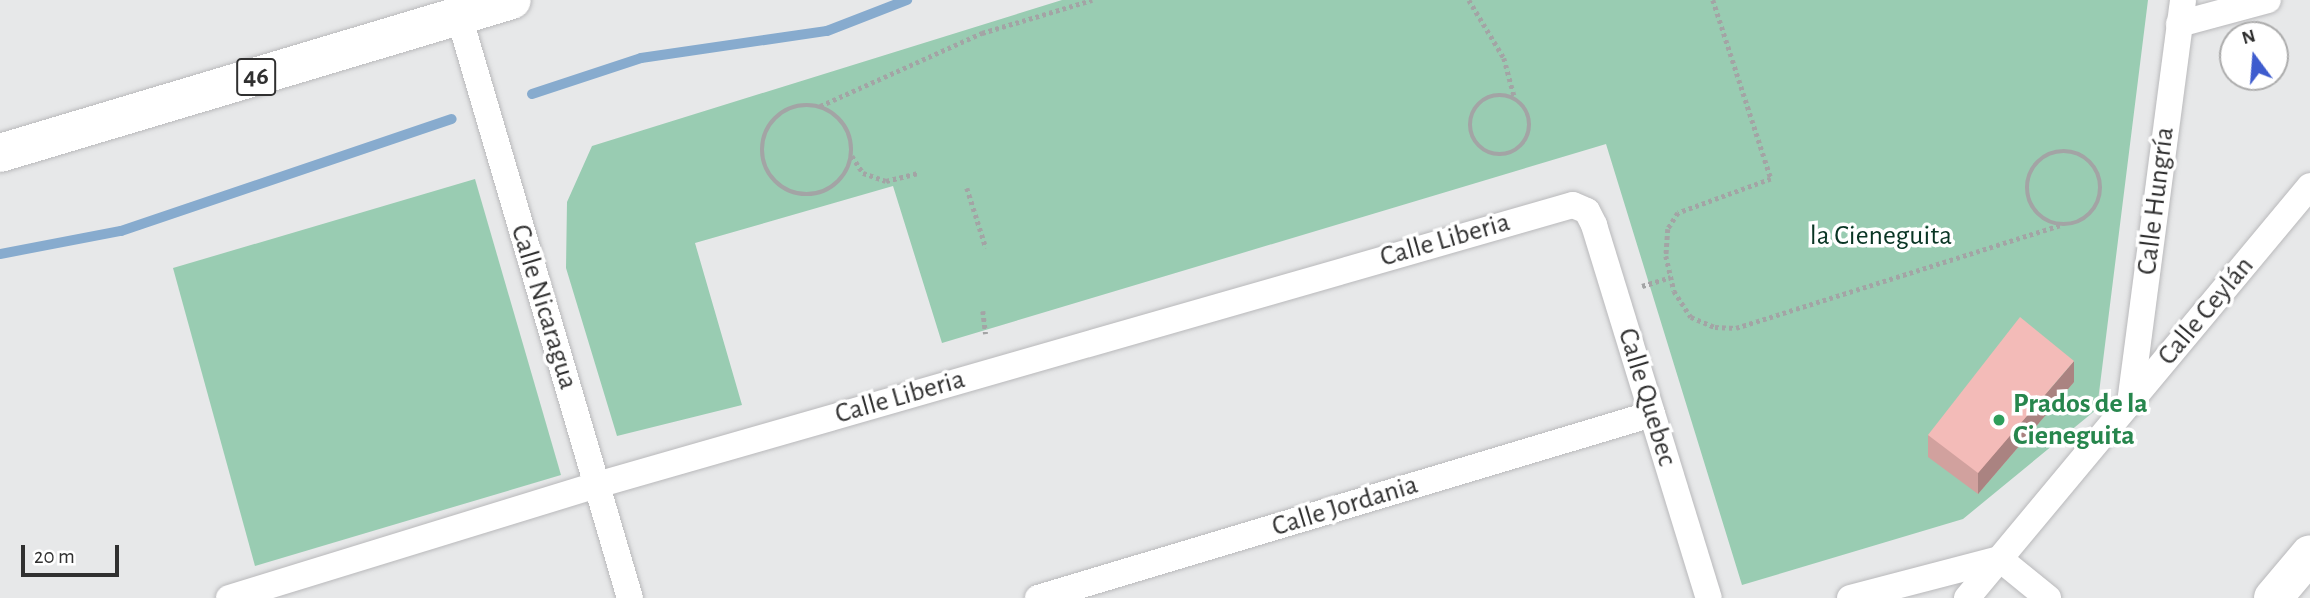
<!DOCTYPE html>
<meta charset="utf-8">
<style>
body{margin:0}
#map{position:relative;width:2310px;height:598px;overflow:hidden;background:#e7e8e9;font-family:"Alegreya Sans",sans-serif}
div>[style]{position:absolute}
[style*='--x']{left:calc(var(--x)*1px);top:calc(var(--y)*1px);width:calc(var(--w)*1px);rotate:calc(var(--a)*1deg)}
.green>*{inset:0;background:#99ccb2}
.stream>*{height:10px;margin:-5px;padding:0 5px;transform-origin:5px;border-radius:5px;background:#87abce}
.path>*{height:4.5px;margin-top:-2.25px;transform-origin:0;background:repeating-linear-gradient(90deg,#a3a4a5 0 3.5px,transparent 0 7px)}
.path>.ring{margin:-2.25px;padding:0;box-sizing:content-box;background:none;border:4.5px solid #a3a4a5;border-radius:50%}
.roads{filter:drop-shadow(0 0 2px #b9b9bb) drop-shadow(0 0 2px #b9b9bb)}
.minor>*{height:26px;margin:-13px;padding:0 13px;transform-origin:13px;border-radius:13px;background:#fff}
.primary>*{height:38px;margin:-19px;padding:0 19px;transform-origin:19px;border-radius:19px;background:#fff}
.wall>*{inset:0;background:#d1a19e}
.shaded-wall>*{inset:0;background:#aa8381}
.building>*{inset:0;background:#f3bbb8}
.dots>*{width:19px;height:19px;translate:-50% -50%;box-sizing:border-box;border:4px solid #fff;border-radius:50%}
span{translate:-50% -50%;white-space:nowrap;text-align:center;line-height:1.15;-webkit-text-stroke:7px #fff;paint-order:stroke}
.shield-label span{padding:2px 5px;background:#fff;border:2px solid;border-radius:5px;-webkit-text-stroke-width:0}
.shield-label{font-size:26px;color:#303030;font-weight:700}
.street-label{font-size:28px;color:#303030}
.park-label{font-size:28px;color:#093524}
.leisure-label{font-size:28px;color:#27864d;font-weight:700}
.left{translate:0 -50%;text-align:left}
.north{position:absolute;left:2219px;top:21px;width:70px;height:70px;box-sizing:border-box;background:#fff;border:2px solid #acacac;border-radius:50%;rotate:344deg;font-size:19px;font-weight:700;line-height:28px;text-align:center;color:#303030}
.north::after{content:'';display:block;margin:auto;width:24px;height:32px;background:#3e5cce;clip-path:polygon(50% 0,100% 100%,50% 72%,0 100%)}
.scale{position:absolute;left:21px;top:545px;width:98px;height:32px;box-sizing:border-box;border:4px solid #303030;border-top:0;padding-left:9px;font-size:21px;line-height:24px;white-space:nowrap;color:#303030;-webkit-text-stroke:5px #fff;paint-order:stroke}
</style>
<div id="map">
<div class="green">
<i style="clip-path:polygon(1062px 0,2148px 0,2097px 409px,1963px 519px,1742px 585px,1606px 144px,942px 343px,893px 186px,695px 243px,742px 405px,617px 436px,566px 268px,567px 202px,592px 146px)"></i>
<i style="clip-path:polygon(475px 179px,561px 475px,255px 566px,173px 268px)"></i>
</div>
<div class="stream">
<i style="--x:532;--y:94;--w:115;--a:-18.3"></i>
<i style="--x:641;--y:58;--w:188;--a:-8.3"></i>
<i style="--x:827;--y:31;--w:86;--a:-21.2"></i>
<i style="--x:0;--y:254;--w:123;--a:-10.8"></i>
<i style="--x:121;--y:231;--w:349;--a:-18.7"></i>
</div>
<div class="path">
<i style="--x:1469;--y:0;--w:68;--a:58.9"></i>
<i style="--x:1504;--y:58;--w:42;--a:75"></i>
<i style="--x:1713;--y:0;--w:188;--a:72"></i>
<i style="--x:1771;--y:179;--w:99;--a:159.9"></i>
<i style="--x:1678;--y:213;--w:19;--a:122"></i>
<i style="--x:1668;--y:229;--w:27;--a:94"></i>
<i style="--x:1666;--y:256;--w:36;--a:77"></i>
<i style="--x:1674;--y:291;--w:31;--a:57"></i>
<i style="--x:1691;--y:317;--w:26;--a:23"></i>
<i style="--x:1715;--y:327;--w:21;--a:3"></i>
<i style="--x:1736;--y:328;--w:341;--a:-17.6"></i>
<i class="ring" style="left:1470px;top:95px;width:55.5px;height:55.5px"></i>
<i class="ring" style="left:762px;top:105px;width:85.5px;height:85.5px"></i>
<i style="--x:820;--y:106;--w:178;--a:-24.3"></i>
<i style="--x:982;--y:33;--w:115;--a:-16.7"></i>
<i class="ring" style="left:2027px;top:151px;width:69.5px;height:69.5px"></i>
<i style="--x:852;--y:156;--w:20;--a:57"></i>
<i style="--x:863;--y:173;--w:24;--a:19"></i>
<i style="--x:886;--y:181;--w:32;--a:-14"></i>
<i style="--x:967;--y:188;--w:63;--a:72.4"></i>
<i style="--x:1642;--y:286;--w:30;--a:-17"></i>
<i style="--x:983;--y:311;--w:23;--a:83"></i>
</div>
<div class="roads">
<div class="minor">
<i style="--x:459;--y:16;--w:607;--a:73.63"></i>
<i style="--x:2179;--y:24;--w:92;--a:-15.1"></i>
<i style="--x:2130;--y:403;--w:406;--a:-82.5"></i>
<i style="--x:2000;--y:559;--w:62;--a:39.1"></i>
<i style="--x:229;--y:598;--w:385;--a:-17.1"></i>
<i style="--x:597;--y:485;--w:1015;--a:-16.01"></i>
<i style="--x:1573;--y:205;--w:15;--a:23"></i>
<i style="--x:1587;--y:211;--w:16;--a:63"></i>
<i style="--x:1594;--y:225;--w:390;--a:72.9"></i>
<i style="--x:1038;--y:598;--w:641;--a:-16.68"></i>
<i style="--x:1850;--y:598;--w:155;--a:-14.6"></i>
<i style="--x:1967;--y:598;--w:536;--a:-50.22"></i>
</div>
<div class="primary">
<i style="--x:0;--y:153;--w:534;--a:-16.64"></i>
<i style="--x:2273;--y:598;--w:57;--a:-49.9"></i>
</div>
</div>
<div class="wall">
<i style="clip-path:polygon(2074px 382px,1978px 494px,1928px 457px,1928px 435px)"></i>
</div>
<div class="shaded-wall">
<i style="clip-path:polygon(2074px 361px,2074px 382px,1978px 494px,1978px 473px)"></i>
</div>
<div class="building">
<i style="clip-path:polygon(2020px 317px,2074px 361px,1978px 473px,1928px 435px)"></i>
</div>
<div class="dots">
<i style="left:1999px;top:420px;background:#2e9e5b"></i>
</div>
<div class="shield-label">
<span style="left:256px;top:77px">46</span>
</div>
<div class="street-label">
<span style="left:2156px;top:201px;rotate:-83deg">Calle Hungría</span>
<span style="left:1445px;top:240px;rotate:-16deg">Calle Liberia</span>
<span style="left:544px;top:307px;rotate:73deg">Calle Nicaragua</span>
<span style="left:2206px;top:311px;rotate:-50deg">Calle Ceylán</span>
<span style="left:900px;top:397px;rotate:-16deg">Calle Liberia</span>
<span style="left:1647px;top:397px;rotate:73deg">Calle Quebec</span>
<span style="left:1345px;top:506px;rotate:-17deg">Calle Jordania</span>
</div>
<div class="park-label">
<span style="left:1881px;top:236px">la Cieneguita</span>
</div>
<div class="leisure-label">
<span class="left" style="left:2013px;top:420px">Prados de la<br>Cieneguita</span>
</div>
<div class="north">N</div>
<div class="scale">20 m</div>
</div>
